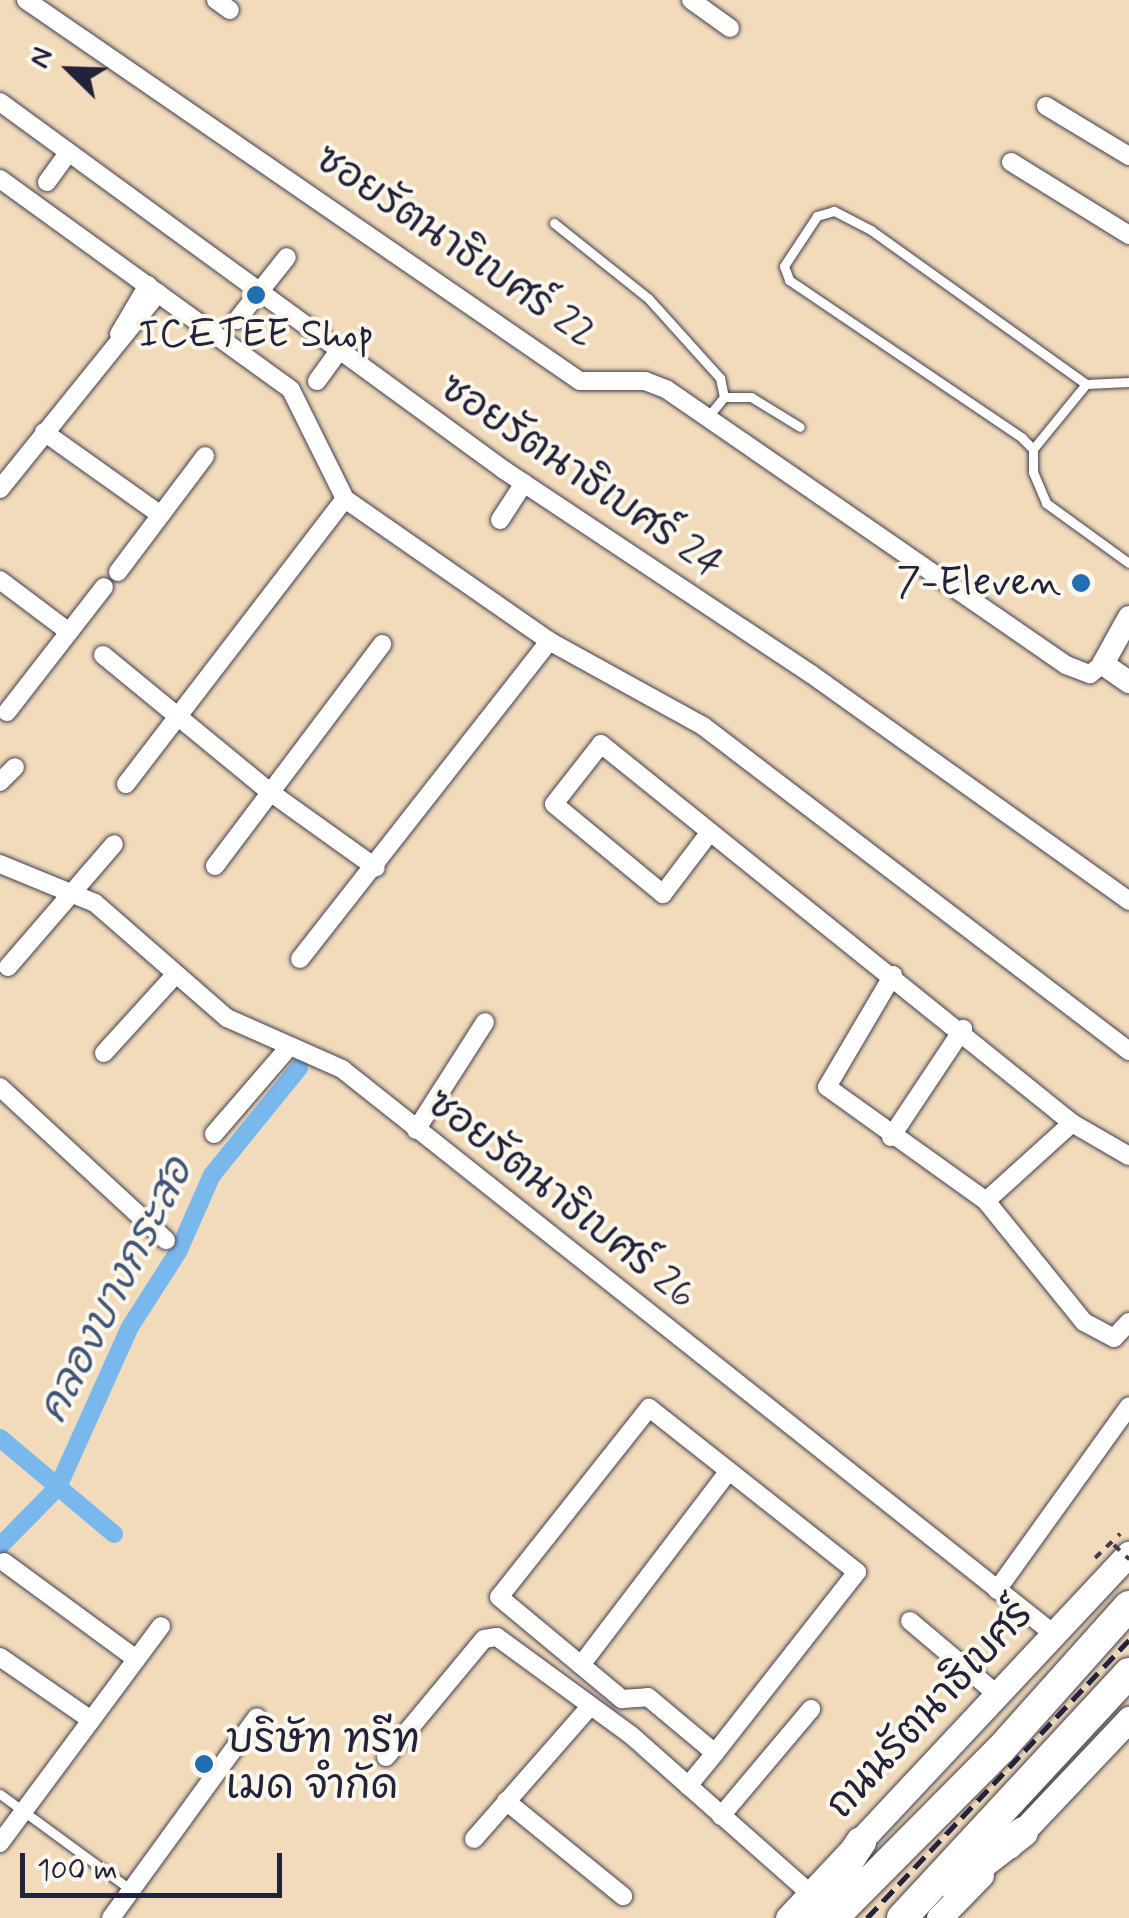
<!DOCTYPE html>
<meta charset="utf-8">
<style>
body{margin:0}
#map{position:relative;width:1129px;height:1918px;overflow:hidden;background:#f2dbbb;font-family:Mynerve,"Playpen Sans Thai",sans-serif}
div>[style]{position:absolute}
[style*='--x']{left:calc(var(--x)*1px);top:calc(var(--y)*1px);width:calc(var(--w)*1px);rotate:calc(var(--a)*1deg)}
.canal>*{height:18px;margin:-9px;padding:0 9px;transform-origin:9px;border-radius:9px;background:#79b8ed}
.path>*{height:4px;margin-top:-2px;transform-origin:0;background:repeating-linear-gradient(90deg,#413e4e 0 8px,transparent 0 16px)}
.roads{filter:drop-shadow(0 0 2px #413e4e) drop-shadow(0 0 2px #413e4e)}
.service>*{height:9px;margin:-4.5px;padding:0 4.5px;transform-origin:4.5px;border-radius:4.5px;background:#fff}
.minor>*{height:18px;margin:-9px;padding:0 9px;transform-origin:9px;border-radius:9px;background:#fff}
.tertiary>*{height:22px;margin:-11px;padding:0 11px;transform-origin:11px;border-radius:11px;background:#fff}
.secondary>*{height:25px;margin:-12.5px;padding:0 12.5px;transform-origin:12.5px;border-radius:12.5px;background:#fff}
.primary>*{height:30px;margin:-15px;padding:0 15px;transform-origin:15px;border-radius:15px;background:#fff}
.rail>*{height:5px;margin-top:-2.5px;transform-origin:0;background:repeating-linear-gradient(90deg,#22223b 0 15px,transparent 0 23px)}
.path-bridge>*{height:4px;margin-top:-2px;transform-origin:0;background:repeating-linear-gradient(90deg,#413e4e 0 8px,transparent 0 16px)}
.dots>*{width:28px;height:28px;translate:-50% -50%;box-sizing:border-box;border:5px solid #fbf7ec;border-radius:50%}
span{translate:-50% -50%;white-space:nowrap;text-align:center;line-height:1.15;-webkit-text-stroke:8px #fbf7ec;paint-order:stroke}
.street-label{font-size:40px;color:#22223b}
.poi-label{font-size:40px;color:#22223b}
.right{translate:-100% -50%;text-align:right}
.left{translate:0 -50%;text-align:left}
.water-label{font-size:42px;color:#405679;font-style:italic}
.north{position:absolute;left:20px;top:20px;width:100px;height:100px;-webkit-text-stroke:8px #fbf7ec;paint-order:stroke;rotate:293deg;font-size:28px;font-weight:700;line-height:40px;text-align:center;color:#22223b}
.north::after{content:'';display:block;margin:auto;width:35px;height:45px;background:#22223b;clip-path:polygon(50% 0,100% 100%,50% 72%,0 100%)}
.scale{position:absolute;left:20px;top:1853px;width:262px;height:45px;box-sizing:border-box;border:5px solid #22223b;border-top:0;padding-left:12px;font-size:30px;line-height:35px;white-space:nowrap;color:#22223b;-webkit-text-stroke:8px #fbf7ec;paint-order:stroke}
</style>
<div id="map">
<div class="canal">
<i style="--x:0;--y:1438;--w:149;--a:40.1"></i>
<i style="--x:0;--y:1546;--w:83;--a:-45.5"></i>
<i style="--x:58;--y:1487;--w:175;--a:-65.8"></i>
<i style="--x:130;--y:1327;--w:89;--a:-57.4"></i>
<i style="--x:178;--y:1252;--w:84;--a:-66.2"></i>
<i style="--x:212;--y:1175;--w:138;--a:-50.9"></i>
</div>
<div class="path">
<i style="--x:1095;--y:1558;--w:35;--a:-44"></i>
</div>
<div class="roads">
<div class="service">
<i style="--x:554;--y:223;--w:120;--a:38.6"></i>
<i style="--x:648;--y:298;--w:108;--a:48"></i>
<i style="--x:720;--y:378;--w:19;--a:78"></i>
<i style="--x:724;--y:397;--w:27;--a:129"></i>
<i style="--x:1129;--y:382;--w:43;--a:177.3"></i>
<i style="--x:1086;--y:384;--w:264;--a:-144.4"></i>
<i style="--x:871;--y:230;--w:42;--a:-152.8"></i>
<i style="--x:834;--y:211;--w:18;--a:164"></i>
<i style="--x:817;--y:216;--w:60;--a:123.4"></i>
<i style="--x:784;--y:266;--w:15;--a:70"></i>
<i style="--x:789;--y:280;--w:282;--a:34.1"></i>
<i style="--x:1022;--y:438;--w:16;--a:45"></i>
<i style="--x:1033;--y:449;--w:23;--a:90"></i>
<i style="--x:1033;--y:472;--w:34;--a:67"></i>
<i style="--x:1046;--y:503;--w:102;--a:35.9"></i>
<i style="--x:724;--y:397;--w:27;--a:0"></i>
<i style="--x:751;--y:397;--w:57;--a:31.5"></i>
<i style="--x:1033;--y:449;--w:84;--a:-50.8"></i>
<i style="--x:0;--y:1794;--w:162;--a:36.2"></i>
</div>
<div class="minor">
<i style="--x:26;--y:0;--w:672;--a:34.52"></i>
<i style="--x:580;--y:381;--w:65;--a:0"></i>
<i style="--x:645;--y:381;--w:22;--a:21"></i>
<i style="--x:666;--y:389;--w:486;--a:34.6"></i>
<i style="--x:1066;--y:665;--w:26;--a:21"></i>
<i style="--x:1090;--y:674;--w:16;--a:-38"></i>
<i style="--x:216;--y:0;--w:17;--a:36"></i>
<i style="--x:691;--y:0;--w:48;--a:35.7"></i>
<i style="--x:0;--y:102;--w:624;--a:36.14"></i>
<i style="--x:504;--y:470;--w:369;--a:33.6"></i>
<i style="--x:811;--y:674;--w:391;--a:35.5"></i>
<i style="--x:1046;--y:106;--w:97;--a:31.1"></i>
<i style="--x:1011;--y:162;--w:139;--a:31.7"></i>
<i style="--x:0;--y:179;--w:359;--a:35.9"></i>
<i style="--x:291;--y:390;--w:122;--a:63.6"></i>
<i style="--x:345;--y:499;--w:249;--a:34.8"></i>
<i style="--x:549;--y:641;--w:176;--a:28.9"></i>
<i style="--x:703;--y:726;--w:536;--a:37.34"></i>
<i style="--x:47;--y:182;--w:36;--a:-54"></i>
<i style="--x:237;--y:320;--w:80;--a:-51.6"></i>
<i style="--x:119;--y:334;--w:57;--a:-59.4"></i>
<i style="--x:317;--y:381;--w:36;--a:-54"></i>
<i style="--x:44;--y:432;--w:143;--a:35.4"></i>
<i style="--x:0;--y:489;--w:252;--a:-51.1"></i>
<i style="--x:500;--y:520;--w:44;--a:-57"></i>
<i style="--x:118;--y:572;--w:145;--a:-53.1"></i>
<i style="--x:0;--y:580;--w:86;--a:37"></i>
<i style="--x:103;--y:655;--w:216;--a:39.4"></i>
<i style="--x:270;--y:792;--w:130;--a:35.6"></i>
<i style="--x:7;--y:712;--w:158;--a:-52.2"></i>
<i style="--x:0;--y:782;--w:21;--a:-45"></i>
<i style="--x:126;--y:784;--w:359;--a:-52.5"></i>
<i style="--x:710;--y:832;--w:78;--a:127.2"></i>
<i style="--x:663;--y:894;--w:141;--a:-140.5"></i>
<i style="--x:554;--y:804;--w:76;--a:-51.9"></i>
<i style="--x:601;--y:744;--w:605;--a:38.82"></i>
<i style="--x:1072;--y:1123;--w:66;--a:30.1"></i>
<i style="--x:0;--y:864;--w:103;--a:22.3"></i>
<i style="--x:95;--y:903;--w:175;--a:41.1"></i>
<i style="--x:227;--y:1018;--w:126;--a:23.9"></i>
<i style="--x:342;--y:1069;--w:910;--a:38.44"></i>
<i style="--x:215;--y:866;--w:278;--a:-53"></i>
<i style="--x:300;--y:959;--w:404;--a:-51.9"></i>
<i style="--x:8;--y:967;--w:162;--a:-49.2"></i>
<i style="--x:893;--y:975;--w:130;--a:120.5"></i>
<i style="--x:827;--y:1087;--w:196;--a:35.6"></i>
<i style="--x:986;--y:1201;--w:156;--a:51"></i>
<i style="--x:1084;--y:1322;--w:34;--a:28"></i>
<i style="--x:1114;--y:1338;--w:22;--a:-47"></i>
<i style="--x:104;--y:1053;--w:104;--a:-47.7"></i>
<i style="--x:0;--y:1087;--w:226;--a:42.7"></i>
<i style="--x:416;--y:1130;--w:128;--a:-57.4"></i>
<i style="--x:214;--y:1134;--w:116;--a:-49.2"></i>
<i style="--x:891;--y:1137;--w:130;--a:-56.3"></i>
<i style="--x:986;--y:1201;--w:116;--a:-42.2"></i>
<i style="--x:4;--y:1562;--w:164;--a:36.3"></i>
<i style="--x:997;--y:1590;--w:226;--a:-54.3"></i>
<i style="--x:910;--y:1621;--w:116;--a:40.1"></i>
<i style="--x:0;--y:1657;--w:111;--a:34.7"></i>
<i style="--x:581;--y:1665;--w:244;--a:-52.7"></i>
<i style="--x:386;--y:1757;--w:153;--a:-50.3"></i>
<i style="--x:484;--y:1639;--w:13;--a:-9"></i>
<i style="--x:497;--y:1637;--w:166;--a:36.2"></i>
<i style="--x:631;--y:1735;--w:240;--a:41.5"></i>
<i style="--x:688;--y:1786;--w:43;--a:-50.7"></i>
<i style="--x:715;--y:1753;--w:230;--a:-51.9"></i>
<i style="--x:857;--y:1572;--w:265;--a:-141.7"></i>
<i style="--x:649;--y:1408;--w:241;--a:128.4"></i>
<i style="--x:499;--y:1597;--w:160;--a:39.7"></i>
<i style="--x:622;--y:1699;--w:26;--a:-4"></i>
<i style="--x:648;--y:1697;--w:87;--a:39.9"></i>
<i style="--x:506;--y:1801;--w:151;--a:39.1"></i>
<i style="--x:721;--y:1816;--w:140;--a:-49.9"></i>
<i style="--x:474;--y:1839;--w:173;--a:-48.8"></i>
<i style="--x:0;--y:1843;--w:270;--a:-53.4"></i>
<i style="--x:111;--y:1918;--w:248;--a:-54"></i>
</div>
<div class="tertiary">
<i style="--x:1129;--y:617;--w:54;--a:119"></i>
<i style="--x:1103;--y:664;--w:32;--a:35"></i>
</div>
<div class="secondary">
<i style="--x:1009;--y:1846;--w:175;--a:-46.6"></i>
<i style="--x:788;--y:1918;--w:499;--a:-46.9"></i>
<i style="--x:939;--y:1918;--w:60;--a:-45.7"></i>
</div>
<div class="primary">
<i style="--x:954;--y:1885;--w:87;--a:-37.5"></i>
<i style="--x:811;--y:1918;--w:91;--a:-56.7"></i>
<i style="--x:833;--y:1918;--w:238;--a:-45.2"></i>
<i style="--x:1001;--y:1749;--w:192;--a:-48.2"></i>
<i style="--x:902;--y:1918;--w:334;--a:-47.2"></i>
</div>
</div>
<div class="rail">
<i style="--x:867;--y:1918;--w:382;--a:-46.7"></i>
</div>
<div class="path-bridge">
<i style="--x:1114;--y:1545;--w:21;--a:43"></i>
</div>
<div class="dots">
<i style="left:256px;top:295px;background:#1f6fb2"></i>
<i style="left:1081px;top:583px;background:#1f6fb2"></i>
<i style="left:204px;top:1764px;background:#1f6fb2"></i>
</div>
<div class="street-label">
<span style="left:455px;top:247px;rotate:34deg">ซอยรัตนาธิเบศร์ 22</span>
<span style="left:581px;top:477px;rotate:34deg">ซอยรัตนาธิเบศร์ 24</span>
<span style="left:561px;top:1200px;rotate:38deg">ซอยรัตนาธิเบศร์ 26</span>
<span style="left:930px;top:1710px;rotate:-47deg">ถนนรัตนาธิเบศร์</span>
</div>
<div class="poi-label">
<span style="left:256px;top:335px">ICETEE Shop</span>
<span class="right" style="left:1061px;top:583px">7-Eleven</span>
<span class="left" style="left:226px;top:1764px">บริษัท ทรีท<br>เมด จำกัด</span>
</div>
<div class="water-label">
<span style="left:117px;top:1291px;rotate:-63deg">คลองบางกระสอ</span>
</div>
<div class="north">N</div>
<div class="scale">100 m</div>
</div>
